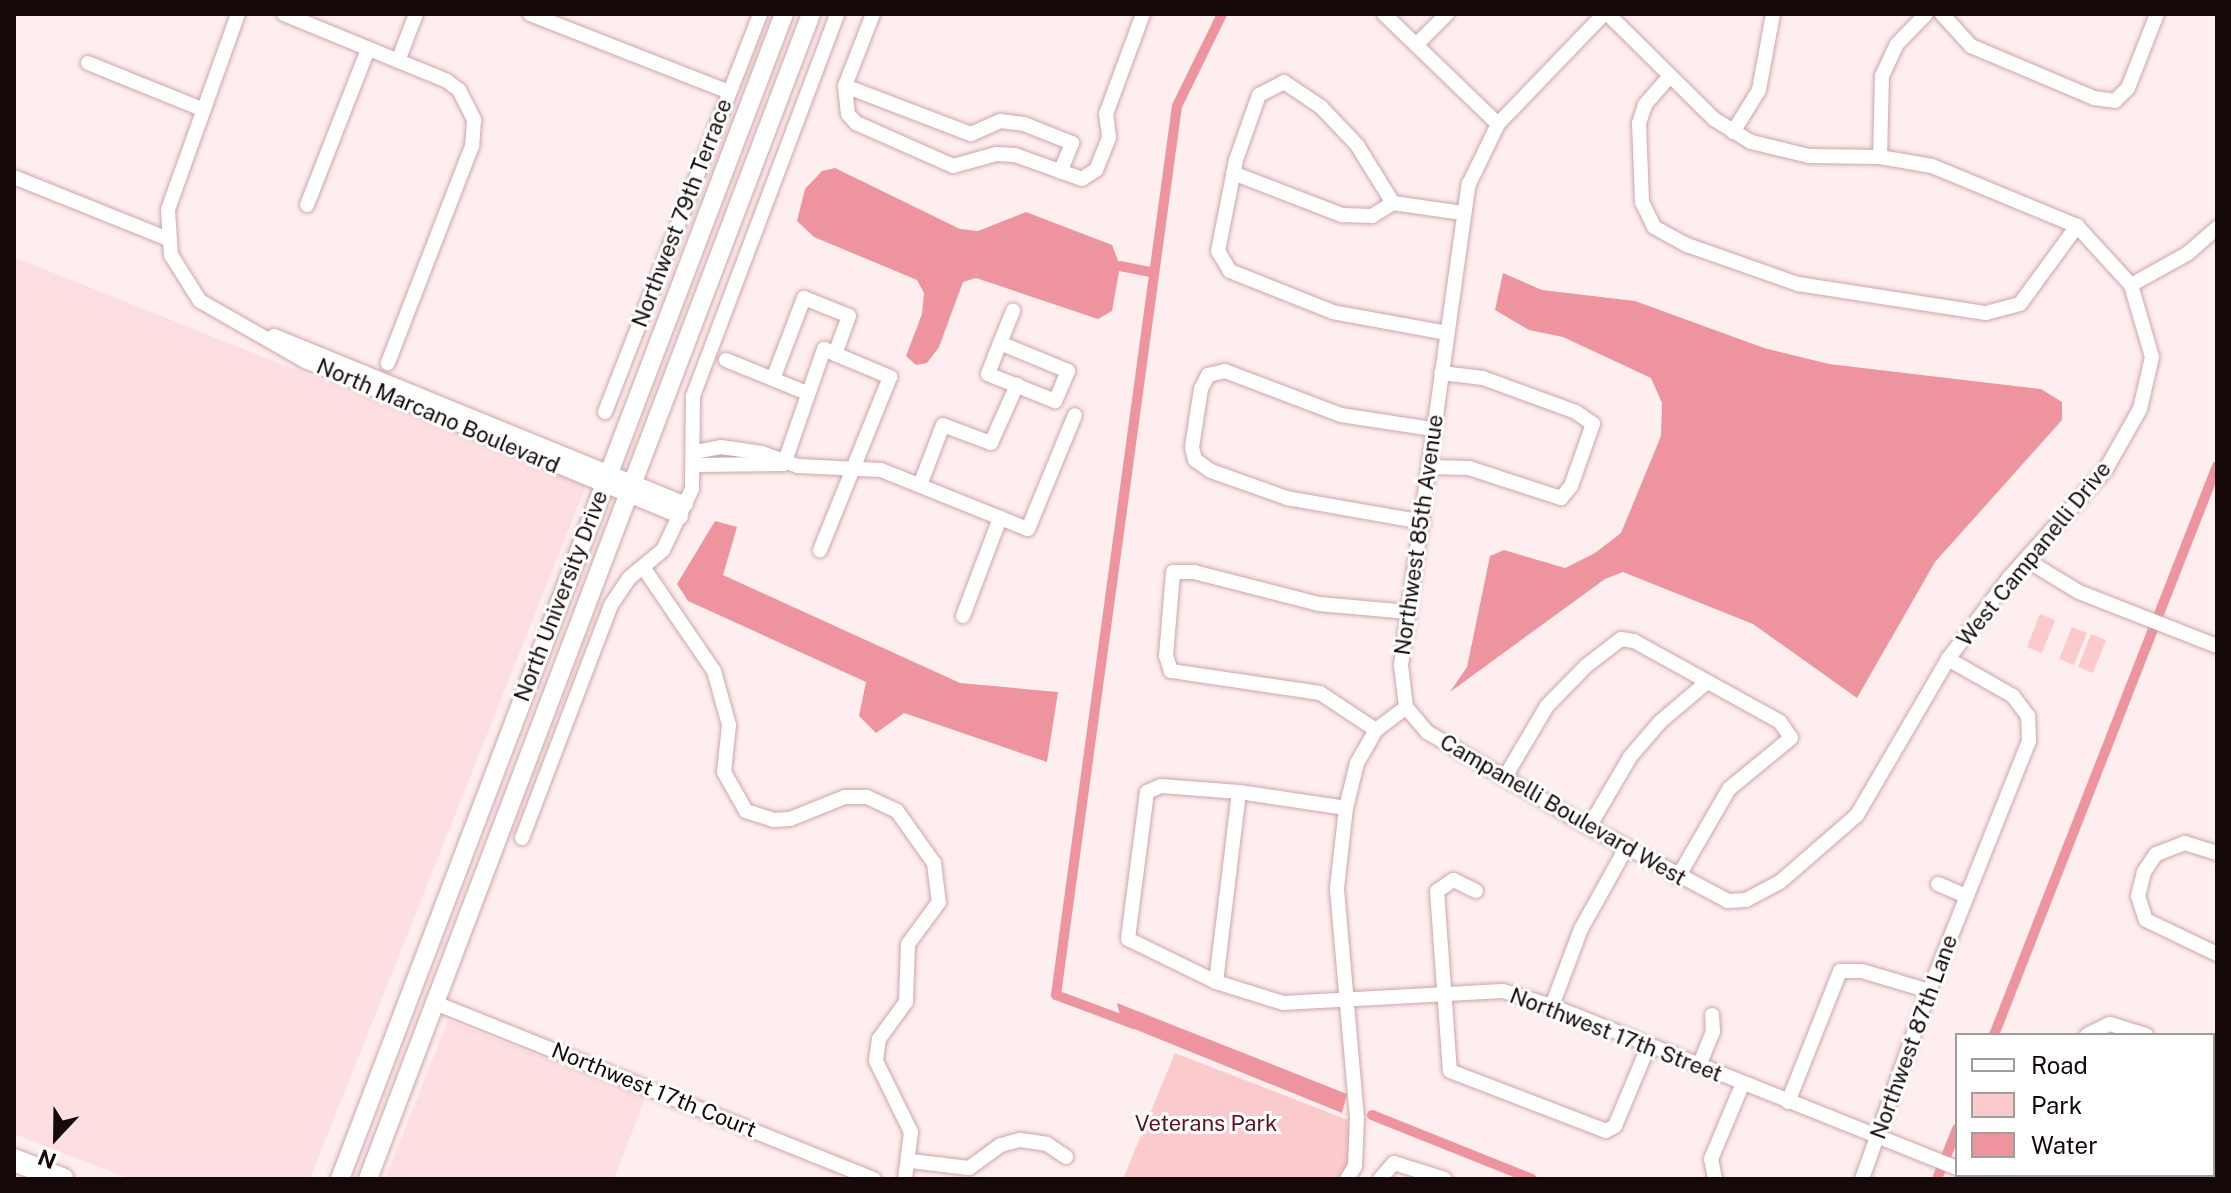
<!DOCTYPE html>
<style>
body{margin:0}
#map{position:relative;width:2231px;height:1193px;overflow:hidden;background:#ffeeef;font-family:"Public Sans",sans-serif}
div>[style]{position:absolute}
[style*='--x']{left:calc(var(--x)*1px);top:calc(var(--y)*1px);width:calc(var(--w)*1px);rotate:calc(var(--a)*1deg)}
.built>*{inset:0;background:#fddfe1}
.green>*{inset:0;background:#fbcacd}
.water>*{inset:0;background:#ee949e}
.canal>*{height:10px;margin:-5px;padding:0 5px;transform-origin:5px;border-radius:5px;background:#ee949e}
.roads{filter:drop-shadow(0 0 2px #cda7aa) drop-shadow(0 0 2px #cda7aa)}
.minor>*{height:14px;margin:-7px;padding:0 7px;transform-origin:7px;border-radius:7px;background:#fff}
.major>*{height:18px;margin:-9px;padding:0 9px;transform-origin:9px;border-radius:9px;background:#fff}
.highway>*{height:22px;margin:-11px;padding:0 11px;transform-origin:11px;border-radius:11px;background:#fff}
span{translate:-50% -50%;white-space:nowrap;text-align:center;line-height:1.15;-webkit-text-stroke:6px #fff;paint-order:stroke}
.street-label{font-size:22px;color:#15090a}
.park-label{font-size:22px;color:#601123}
.frame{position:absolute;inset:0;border:16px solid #15090a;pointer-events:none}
.legend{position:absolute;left:1955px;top:1033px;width:260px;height:144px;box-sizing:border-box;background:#fff;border:2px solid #a19d9d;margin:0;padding:10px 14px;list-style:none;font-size:24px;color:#15090a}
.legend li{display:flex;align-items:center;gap:16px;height:40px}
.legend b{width:40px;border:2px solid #a19d9d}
.north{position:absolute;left:16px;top:1097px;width:80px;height:80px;-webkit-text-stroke:6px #fff;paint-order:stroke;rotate:202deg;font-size:22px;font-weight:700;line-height:32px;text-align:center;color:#15090a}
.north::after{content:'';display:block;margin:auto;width:28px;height:36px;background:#15090a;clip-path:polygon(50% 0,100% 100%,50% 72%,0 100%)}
</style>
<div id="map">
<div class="built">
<i style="clip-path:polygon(14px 257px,586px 486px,310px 1179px,130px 1179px,14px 1134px)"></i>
<i style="clip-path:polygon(448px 1020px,645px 1098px,614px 1179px,385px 1179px)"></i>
</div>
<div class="green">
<i style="clip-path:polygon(2040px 614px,2055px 620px,2042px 653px,2027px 647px)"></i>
<i style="clip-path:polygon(2072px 627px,2087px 633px,2074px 665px,2059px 659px)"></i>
<i style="clip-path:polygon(2091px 634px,2106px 640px,2093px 673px,2078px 667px)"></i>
<i style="clip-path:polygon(1175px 1053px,1348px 1120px,1351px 1163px,1342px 1179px,1123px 1179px)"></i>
</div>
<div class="water">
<i style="clip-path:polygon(835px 168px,960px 229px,978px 231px,1026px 212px,1112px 245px,1120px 266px,1112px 311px,1098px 319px,976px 278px,963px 282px,939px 347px,927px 363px,916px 365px,906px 356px,922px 314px,924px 293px,917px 280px,814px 237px,797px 221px,805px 189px,822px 171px)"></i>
<i style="clip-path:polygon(1503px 273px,1542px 290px,1635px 301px,1764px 348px,1829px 364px,2041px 389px,2062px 402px,2062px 420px,1935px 562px,1857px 698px,1753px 624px,1623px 572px,1605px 579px,1450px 692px,1467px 667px,1490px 556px,1504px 550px,1565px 568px,1595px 553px,1621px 533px,1661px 436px,1662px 403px,1651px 378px,1563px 337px,1529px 330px,1495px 310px)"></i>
<i style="clip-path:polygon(715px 521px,737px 527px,723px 575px,960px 683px,1058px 692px,1047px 762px,904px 713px,876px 733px,859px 716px,866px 682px,688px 601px,677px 584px)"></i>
<i style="clip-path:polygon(1117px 1003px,1347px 1094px,1342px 1113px,1122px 1024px)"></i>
</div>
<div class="canal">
<i style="--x:1120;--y:266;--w:33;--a:11"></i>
<i style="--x:1134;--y:1024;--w:83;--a:-159.6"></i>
<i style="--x:1056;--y:995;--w:897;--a:-82.25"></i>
<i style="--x:1177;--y:106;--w:102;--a:-63.9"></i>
<i style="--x:1994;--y:1035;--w:611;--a:-68.6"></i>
<i style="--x:1372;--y:1115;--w:172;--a:21.8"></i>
<i style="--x:1937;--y:1179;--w:54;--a:-68.2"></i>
</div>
<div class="roads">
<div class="minor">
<i style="--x:238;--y:14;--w:208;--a:109.7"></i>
<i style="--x:168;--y:210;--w:45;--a:86.2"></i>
<i style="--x:171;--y:255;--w:54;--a:57.8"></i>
<i style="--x:200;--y:301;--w:121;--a:29.7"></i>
<i style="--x:305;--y:361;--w:407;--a:22.5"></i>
<i style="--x:284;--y:14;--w:176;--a:22.3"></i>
<i style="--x:447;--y:81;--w:15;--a:37"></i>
<i style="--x:459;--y:90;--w:34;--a:63"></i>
<i style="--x:474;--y:120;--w:26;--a:94"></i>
<i style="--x:472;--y:146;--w:233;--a:111.2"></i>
<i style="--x:530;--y:14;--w:214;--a:21.4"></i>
<i style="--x:873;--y:14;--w:77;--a:111.3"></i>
<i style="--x:845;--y:86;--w:28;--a:84"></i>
<i style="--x:848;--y:114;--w:12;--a:48"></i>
<i style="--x:856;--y:123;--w:106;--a:23.9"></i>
<i style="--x:953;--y:166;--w:45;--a:-15.6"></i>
<i style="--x:996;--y:154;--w:19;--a:3"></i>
<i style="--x:1015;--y:155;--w:71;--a:19.7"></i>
<i style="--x:1082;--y:179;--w:17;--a:-33"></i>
<i style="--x:1096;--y:170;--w:35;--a:-68"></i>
<i style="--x:1109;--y:137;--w:23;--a:-97"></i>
<i style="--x:1106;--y:114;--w:107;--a:-69.7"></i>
<i style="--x:1384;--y:14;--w:158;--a:44"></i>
<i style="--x:1942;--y:14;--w:43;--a:47.8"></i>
<i style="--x:1971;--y:46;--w:134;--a:22.9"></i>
<i style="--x:2094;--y:98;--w:21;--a:8"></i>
<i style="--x:2115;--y:101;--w:18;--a:-45"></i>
<i style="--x:2128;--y:88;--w:79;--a:-68.6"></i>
<i style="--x:1416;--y:45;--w:44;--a:-45"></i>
<i style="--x:398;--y:61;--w:50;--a:-69"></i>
<i style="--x:88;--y:63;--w:123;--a:22"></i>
<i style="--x:1669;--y:77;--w:37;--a:131"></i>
<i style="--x:1645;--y:105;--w:19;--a:108"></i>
<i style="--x:1639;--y:123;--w:79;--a:87.8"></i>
<i style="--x:1642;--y:202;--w:28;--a:64"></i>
<i style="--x:1654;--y:227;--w:38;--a:29"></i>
<i style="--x:1687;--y:245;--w:118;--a:19.4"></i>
<i style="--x:1798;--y:284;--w:190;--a:8.8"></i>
<i style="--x:1986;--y:313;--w:35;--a:-15"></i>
<i style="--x:2020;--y:304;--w:97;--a:-53.8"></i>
<i style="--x:845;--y:86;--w:135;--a:20.9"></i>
<i style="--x:971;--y:134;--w:32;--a:-24"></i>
<i style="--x:1000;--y:121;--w:24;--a:7"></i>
<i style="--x:1024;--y:124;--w:52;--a:21.6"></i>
<i style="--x:1072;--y:143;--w:31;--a:112"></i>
<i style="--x:1733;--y:132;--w:49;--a:-58.2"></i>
<i style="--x:1759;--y:90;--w:77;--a:-79.6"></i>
<i style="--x:1880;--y:157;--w:81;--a:-88.6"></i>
<i style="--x:1882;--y:76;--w:35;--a:-65"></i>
<i style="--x:1897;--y:44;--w:42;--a:-46"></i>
<i style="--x:1233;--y:173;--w:117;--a:21.1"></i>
<i style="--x:1342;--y:215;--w:30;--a:2"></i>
<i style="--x:1372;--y:216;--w:25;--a:-32"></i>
<i style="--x:14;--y:177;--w:166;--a:21.9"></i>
<i style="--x:307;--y:205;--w:168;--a:-68.6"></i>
<i style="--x:2131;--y:285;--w:64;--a:-29"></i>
<i style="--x:2187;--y:254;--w:40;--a:-41"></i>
<i style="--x:1447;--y:333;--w:116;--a:-169.6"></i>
<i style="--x:1333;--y:312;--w:111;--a:-158.3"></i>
<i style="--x:1230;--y:271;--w:23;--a:-121"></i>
<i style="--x:1218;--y:251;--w:93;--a:-78.8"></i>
<i style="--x:1236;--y:160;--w:69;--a:-70.5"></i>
<i style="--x:1259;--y:95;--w:28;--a:-27"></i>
<i style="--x:1284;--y:82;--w:45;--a:34"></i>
<i style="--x:1321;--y:107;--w:52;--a:46.5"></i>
<i style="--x:1357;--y:145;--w:68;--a:58.2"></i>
<i style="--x:1393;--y:203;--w:70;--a:8.2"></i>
<i style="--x:274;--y:336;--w:445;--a:22.2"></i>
<i style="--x:1000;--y:343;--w:74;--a:22.4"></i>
<i style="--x:1068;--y:371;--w:33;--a:113"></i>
<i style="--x:1055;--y:401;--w:72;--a:-158.1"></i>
<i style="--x:988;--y:374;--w:33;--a:-69"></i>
<i style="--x:1000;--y:343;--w:35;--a:-68"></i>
<i style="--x:726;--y:360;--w:87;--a:22.2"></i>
<i style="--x:773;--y:379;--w:87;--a:-69.1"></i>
<i style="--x:804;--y:298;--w:48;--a:21.8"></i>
<i style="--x:849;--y:316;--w:40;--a:110.2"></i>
<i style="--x:835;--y:354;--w:60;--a:22.7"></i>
<i style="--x:890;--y:377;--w:187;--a:112"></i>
<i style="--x:605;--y:412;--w:427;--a:-68.7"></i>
<i style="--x:695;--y:452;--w:26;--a:-11"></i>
<i style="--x:721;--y:447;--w:41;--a:8.3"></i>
<i style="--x:762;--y:453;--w:38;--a:20"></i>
<i style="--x:798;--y:466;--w:83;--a:2.8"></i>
<i style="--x:881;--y:470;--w:158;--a:21.9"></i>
<i style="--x:1028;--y:529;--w:123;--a:-67.6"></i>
<i style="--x:784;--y:464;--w:122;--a:-70.8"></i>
<i style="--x:824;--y:349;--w:12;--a:24"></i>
<i style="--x:696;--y:465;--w:87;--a:-0.7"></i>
<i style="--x:1429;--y:467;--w:40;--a:1.4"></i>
<i style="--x:1469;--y:468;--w:97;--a:18.1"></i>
<i style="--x:1561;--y:498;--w:16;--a:-50"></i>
<i style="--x:1571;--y:486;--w:66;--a:-70.5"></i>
<i style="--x:1593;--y:424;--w:21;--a:-145"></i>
<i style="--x:1576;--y:412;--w:99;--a:-159.9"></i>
<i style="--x:1483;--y:378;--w:42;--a:-173.2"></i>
<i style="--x:920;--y:485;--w:64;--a:-69"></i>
<i style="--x:943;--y:425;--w:51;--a:20.6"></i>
<i style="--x:991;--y:443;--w:64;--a:-65.9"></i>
<i style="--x:1423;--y:522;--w:138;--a:-170"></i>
<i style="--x:1287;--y:498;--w:81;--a:-160.4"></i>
<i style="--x:1211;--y:471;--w:19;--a:-145"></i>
<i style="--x:1195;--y:460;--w:13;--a:-103"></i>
<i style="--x:1192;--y:447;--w:59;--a:-81.2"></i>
<i style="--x:1201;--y:389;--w:16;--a:-63"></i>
<i style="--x:1208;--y:375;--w:17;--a:-13"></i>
<i style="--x:1225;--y:371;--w:124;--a:20.8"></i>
<i style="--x:1341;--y:415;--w:93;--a:8.7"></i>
<i style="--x:2028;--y:561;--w:60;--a:31.3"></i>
<i style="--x:2079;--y:592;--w:148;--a:21.4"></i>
<i style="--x:643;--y:567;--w:126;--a:55.7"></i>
<i style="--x:714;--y:671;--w:56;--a:74.5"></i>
<i style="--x:729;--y:725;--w:47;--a:96.1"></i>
<i style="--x:724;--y:772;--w:45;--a:60.6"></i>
<i style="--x:746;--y:811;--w:28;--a:18"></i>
<i style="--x:773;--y:820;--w:17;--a:-3"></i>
<i style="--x:790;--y:819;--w:59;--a:-21.8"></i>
<i style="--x:845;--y:797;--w:22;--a:0"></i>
<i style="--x:867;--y:797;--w:33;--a:25"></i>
<i style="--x:897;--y:811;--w:64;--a:54.6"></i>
<i style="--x:934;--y:863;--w:39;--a:83"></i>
<i style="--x:939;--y:902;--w:52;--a:126.4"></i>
<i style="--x:908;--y:944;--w:58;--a:92"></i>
<i style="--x:906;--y:1002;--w:46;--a:126.1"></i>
<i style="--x:879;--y:1039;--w:22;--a:98"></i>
<i style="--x:876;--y:1061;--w:79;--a:63.8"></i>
<i style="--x:911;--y:1132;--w:47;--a:97.3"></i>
<i style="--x:963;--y:616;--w:105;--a:-69.3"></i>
<i style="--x:1406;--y:707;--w:33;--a:50"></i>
<i style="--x:1427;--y:732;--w:188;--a:30.4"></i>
<i style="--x:1589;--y:827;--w:157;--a:28"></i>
<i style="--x:1728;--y:901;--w:18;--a:-3"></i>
<i style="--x:1746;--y:900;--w:38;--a:-28"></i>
<i style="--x:1780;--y:882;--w:102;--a:-41"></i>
<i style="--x:1857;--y:815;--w:181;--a:-59.7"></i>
<i style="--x:1948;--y:659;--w:101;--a:-53"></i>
<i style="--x:2009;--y:578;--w:146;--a:-48.3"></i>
<i style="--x:2106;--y:469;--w:69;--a:-60.5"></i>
<i style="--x:2140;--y:409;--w:53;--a:-77"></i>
<i style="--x:2152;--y:357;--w:75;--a:-106.3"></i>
<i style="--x:2131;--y:285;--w:80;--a:-132.5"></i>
<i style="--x:2077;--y:226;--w:157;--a:-157.5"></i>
<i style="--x:1932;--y:166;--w:53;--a:-170.2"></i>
<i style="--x:1880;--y:157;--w:71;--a:-179.2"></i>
<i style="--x:1809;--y:156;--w:60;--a:-166.4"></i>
<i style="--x:1751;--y:142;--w:44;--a:-148.1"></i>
<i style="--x:1714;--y:119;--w:149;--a:-135.3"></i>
<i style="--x:1406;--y:707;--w:42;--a:-96.8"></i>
<i style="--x:1401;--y:665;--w:486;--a:-82"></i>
<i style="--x:1469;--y:184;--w:67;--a:-64.2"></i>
<i style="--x:1498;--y:124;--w:153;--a:-46.1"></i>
<i style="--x:1376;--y:730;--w:67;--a:-146.5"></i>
<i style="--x:1320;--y:693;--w:151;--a:-171.6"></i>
<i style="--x:1171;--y:671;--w:16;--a:-108"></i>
<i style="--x:1166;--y:656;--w:84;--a:-85.2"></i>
<i style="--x:1173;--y:572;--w:21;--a:0"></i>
<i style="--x:1194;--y:572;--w:129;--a:14.4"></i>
<i style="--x:1319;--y:604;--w:90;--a:5.1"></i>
<i style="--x:1505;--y:777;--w:82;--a:-59.4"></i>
<i style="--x:1547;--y:706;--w:56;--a:-45.7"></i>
<i style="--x:1586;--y:666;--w:44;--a:-37.6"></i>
<i style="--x:1621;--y:639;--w:13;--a:9"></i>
<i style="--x:1634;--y:641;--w:167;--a:29"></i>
<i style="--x:1780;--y:722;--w:19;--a:55"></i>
<i style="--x:1791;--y:738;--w:80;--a:140.6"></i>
<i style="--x:1729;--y:789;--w:102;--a:120.1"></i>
<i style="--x:1346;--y:808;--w:108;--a:-171.5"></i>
<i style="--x:1239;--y:792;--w:78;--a:-175.6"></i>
<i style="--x:1161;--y:786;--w:15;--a:157"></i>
<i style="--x:1147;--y:792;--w:148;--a:97.4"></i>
<i style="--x:1128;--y:939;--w:98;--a:26"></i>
<i style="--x:1216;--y:982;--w:70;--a:17.4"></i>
<i style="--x:1283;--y:1003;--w:220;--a:-3.1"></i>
<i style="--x:1503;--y:991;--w:51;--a:17"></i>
<i style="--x:1552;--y:1006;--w:436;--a:21.8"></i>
<i style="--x:1589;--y:827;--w:81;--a:-59.6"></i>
<i style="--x:1630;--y:757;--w:46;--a:-49.4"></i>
<i style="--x:1660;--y:722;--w:60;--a:-40.3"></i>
<i style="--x:522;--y:838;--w:249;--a:-69.1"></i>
<i style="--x:611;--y:605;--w:32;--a:-56"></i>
<i style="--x:629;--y:578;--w:44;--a:-39.5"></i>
<i style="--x:663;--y:550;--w:68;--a:-64.6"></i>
<i style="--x:692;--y:489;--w:93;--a:-89.4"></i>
<i style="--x:693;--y:396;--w:408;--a:-69.3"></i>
<i style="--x:2217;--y:853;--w:34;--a:-163"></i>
<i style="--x:2185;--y:843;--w:31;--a:159"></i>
<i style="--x:2156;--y:854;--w:22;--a:124"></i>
<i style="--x:2144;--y:872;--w:25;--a:104"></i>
<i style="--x:2138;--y:896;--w:25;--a:72"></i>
<i style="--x:2146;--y:920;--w:79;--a:25.6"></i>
<i style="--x:1938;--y:884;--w:30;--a:23"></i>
<i style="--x:1476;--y:891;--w:25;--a:-154"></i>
<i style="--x:1453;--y:880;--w:19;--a:145"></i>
<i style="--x:1437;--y:891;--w:180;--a:85.9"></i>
<i style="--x:1450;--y:1071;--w:167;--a:21"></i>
<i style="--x:1606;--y:1131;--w:10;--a:-29"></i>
<i style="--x:1615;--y:1126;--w:86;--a:-67.3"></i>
<i style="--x:1216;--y:982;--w:191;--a:-83.1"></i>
<i style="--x:433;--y:1002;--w:475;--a:21.9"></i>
<i style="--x:1552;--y:1006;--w:82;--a:-69.4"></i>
<i style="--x:1581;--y:929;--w:93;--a:-60.9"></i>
<i style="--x:2087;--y:1035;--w:25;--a:-26"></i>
<i style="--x:2110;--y:1024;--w:38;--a:17"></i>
<i style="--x:1699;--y:1066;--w:37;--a:-68"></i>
<i style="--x:1713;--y:1032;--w:17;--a:-93"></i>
<i style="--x:2213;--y:1068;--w:4;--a:27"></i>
<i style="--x:1788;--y:1102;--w:141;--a:-68.3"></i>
<i style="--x:1840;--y:971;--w:22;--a:0"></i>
<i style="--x:1862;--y:971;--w:70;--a:16.6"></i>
<i style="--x:2213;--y:1109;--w:6;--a:-45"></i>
<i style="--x:2213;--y:1156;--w:5;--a:37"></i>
<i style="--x:911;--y:1161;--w:58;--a:6.9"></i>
<i style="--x:969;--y:1168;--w:39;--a:-36"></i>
<i style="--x:1001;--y:1145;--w:20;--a:-15"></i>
<i style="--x:1020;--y:1140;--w:27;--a:8"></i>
<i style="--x:1047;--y:1144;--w:23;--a:34"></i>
<i style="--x:1975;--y:1175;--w:11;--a:22"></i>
<i style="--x:1347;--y:1179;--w:15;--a:-58"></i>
<i style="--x:1355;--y:1166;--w:48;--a:-87.6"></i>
<i style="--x:1357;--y:1118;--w:231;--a:-95"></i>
<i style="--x:1337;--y:888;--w:81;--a:-83.6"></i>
<i style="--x:1346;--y:808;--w:46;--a:-76.3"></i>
<i style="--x:1357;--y:763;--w:38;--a:-60"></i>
<i style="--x:1376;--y:730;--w:38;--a:-37"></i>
<i style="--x:1380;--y:1179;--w:21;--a:-49"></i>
<i style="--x:1394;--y:1163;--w:53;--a:17.4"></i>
<i style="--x:1715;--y:1179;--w:20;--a:-101"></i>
<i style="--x:1711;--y:1159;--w:82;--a:-67.2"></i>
<i style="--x:1862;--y:1179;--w:200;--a:-70.4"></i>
<i style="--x:1929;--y:991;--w:269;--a:-68.2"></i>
<i style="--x:2029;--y:741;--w:25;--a:-92"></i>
<i style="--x:2028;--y:716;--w:25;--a:-127"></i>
<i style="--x:2013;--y:696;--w:75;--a:-150.4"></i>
<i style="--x:2162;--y:1179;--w:4;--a:-63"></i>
</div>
<div class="major">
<i style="--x:340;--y:1179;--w:1247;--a:-69.14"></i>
<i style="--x:368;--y:1179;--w:1246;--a:-69.18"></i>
</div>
<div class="highway">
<i style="--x:14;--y:1160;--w:52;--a:21.6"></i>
</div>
</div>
<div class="street-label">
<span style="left:682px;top:213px;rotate:-69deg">Northwest 79th Terrace</span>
<span style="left:438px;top:416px;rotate:23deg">North Marcano Boulevard</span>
<span style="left:1419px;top:535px;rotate:-82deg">Northwest 85th Avenue</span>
<span style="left:2034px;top:554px;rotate:-51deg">West Campanelli Drive</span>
<span style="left:561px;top:596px;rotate:-69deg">North University Drive</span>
<span style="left:1563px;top:810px;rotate:30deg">Campanelli Boulevard West</span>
<span style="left:1616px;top:1035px;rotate:21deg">Northwest 17th Street</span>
<span style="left:1914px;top:1037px;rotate:-70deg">Northwest 87th Lane</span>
<span style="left:654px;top:1090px;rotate:22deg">Northwest 17th Court</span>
</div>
<div class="park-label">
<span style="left:1206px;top:1124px">Veterans Park</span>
</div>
<div class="frame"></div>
<ul class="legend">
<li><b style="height:10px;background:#fff"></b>Road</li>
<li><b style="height:22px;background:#fbcacd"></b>Park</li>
<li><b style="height:22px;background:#ee949e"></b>Water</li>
</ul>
<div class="north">N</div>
</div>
